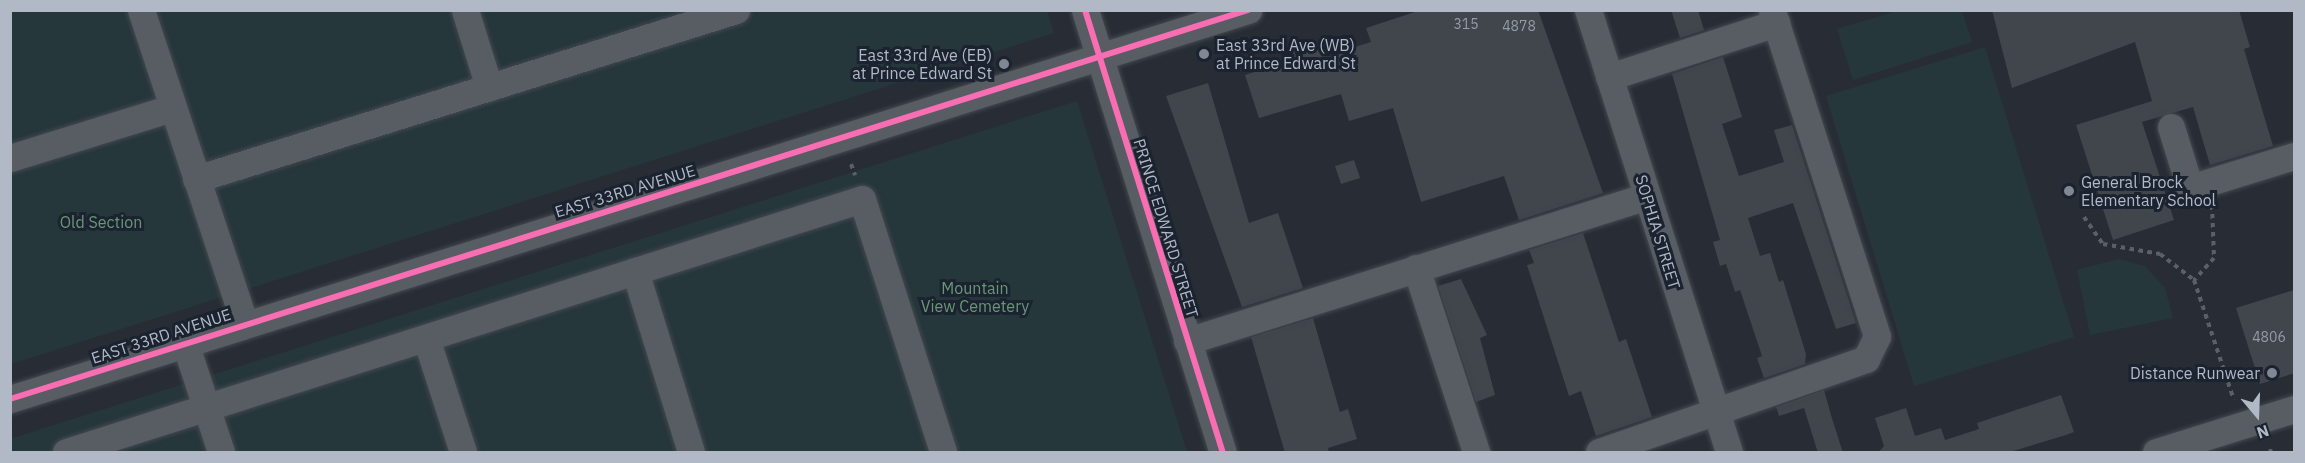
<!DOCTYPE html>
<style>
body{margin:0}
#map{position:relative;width:2305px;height:463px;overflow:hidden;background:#282d35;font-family:"IBM Plex Sans",sans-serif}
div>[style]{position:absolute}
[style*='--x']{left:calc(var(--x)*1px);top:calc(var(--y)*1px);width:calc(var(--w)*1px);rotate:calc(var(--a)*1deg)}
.green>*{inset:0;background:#25373b}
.building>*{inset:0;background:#41454c}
.path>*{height:4px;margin-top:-2px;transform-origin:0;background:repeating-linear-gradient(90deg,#5b6067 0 4.5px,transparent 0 9px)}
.roads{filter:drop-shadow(0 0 2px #44484e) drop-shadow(0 0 2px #44484e)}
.minor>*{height:27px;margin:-13.5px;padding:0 13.5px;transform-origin:13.5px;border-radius:13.5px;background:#585c63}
.cycleway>*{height:6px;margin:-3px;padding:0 3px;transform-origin:3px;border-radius:3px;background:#f96db3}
.dots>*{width:16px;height:16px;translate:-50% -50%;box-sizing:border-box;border:3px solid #1b2330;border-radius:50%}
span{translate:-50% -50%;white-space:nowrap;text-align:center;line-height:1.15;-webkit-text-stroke:6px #1b2330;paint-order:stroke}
.number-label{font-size:14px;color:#959ca8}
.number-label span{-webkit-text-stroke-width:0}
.poi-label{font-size:16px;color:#b1b9c7}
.left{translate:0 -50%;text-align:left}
.right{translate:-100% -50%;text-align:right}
.street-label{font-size:16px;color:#b1b9c7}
.park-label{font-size:16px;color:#699776}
.frame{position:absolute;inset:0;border:12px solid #b1b9c7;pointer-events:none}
.north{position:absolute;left:2227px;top:385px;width:60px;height:60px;-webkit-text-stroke:4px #1b2330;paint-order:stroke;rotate:161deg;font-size:16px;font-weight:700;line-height:24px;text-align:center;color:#b1b9c7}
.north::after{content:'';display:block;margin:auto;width:21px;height:27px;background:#b1b9c7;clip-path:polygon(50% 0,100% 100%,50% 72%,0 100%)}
</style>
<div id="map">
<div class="green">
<i style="clip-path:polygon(1047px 10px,1054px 33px,11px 364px,10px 11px)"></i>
<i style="clip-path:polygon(1897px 11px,1962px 11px,1972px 42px,1853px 80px,1837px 29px)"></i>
<i style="clip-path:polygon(1985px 47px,2074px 337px,1914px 386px,1826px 96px)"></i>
<i style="clip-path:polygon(1077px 101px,1187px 452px,11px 452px,10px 439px)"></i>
<i style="clip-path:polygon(2118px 259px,2145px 266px,2165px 288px,2173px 318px,2090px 335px,2077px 270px)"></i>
</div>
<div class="building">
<i style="clip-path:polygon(1421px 10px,1538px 10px,1603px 193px,1519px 220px,1504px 176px,1421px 202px,1393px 108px,1349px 121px,1341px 94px,1259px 118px,1245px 75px,1293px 60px,1290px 52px,1322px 43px,1326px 56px,1371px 42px,1366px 28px)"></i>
<i style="clip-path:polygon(1671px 10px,1698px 10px,1704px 30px,1680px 38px)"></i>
<i style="clip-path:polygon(1992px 10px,2239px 10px,2250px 47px,2244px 49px,2273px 146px,2210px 165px,2193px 107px,2142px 122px,2174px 220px,2113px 240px,2076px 125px,2152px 101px,2135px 42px,2012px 88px)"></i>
<i style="clip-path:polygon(1723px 57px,1742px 117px,1722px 124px,1739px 176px,1784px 162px,1774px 130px,1792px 125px,1856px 323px,1836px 329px,1793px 203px,1748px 218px,1760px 256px,1770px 253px,1779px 282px,1783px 280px,1806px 354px,1805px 364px,1764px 378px,1757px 358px,1762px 356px,1740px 290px,1735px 292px,1726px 264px,1720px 266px,1713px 242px,1720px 240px,1672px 74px)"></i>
<i style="clip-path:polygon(1208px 83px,1249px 223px,1278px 213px,1303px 288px,1242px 307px,1166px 96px)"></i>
<i style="clip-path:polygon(1354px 160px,1360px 178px,1341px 184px,1335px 166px)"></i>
<i style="clip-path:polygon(1583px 233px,1619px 342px,1626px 339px,1652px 417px,1596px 436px,1581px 391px,1569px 396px,1527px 265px,1534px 263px,1529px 250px)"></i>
<i style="clip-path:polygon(1461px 279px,1487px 335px,1480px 338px,1495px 395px,1476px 402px,1438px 286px)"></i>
<i style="clip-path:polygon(2294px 290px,2295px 373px,2260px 384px,2236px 308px)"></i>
<i style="clip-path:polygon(1313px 318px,1340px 412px,1348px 409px,1357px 439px,1328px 448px,1329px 453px,1285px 453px,1251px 337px)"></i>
<i style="clip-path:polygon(1824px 390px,1831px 415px,1843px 453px,1818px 453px,1804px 408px,1779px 416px,1776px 407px)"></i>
<i style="clip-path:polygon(2061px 395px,2074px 432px,2066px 435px,2007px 453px,1878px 453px,1884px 446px,1875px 418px,1906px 408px,1915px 436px,1941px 428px,1945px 440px,1979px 429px,1977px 423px)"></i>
</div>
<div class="path">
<i style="--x:851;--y:164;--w:12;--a:70"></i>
<i style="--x:2212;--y:205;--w:53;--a:87.8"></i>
<i style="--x:2214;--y:258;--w:30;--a:132"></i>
<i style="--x:2194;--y:280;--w:126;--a:71.6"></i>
<i style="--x:2084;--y:217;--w:33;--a:55"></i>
<i style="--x:2103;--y:244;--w:58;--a:10"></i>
<i style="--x:2160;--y:254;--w:43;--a:37.4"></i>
<i style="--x:2270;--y:449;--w:3;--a:72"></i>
</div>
<div class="roads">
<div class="minor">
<i style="--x:141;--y:10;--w:331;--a:71.7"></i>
<i style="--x:465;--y:10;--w:81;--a:72.7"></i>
<i style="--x:1085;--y:10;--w:463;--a:72.7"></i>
<i style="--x:1588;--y:10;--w:464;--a:72.3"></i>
<i style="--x:1609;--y:77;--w:176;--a:-17.9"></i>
<i style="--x:2171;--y:127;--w:64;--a:72.7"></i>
<i style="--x:2190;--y:188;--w:109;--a:-17.1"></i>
<i style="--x:10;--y:158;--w:170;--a:-17.2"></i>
<i style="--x:196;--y:179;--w:566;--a:-17.38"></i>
<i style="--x:1416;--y:268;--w:194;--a:71.9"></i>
<i style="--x:635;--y:271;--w:189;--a:72.8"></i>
<i style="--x:426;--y:338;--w:120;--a:72"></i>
<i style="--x:1187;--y:341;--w:482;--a:-17.5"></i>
<i style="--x:185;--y:343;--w:115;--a:71.7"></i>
<i style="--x:10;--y:399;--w:1298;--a:-17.44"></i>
<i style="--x:66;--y:452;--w:835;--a:-17.63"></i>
<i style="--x:862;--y:199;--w:266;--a:72.2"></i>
<i style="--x:1599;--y:452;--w:283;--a:-19.2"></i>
<i style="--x:1866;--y:359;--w:25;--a:-64"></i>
<i style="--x:1877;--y:336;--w:342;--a:-107.9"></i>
<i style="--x:2156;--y:452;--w:145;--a:-17.3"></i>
</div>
</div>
<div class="cycleway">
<i style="--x:1085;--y:10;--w:463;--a:72.7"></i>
<i style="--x:10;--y:399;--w:1298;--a:-17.44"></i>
</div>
<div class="dots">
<i style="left:1204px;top:54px;background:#818894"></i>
<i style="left:1004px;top:64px;background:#818894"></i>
<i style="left:2069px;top:191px;background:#818894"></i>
<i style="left:2272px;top:373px;background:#818894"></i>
</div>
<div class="number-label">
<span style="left:1466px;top:24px">315</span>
<span style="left:1519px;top:26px">4878</span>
<span style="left:2269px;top:337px">4806</span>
</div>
<div class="poi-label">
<span class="left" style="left:1216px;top:54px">East 33rd Ave (WB)<br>at Prince Edward St</span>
<span class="right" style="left:992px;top:64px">East 33rd Ave (EB)<br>at Prince Edward St</span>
<span class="left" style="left:2081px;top:191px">General Brock<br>Elementary School</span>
<span class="right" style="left:2260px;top:373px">Distance Runwear</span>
</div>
<div class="street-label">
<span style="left:625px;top:191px;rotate:-17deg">EAST 33RD AVENUE</span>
<span style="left:1166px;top:228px;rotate:73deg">PRINCE EDWARD STREET</span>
<span style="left:1658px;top:232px;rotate:73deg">SOPHIA STREET</span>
<span style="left:161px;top:336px;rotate:-18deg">EAST 33RD AVENUE</span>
</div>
<div class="park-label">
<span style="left:101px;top:222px">Old Section</span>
<span style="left:975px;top:297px">Mountain<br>View Cemetery</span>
</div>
<div class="frame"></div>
<div class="north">N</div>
</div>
